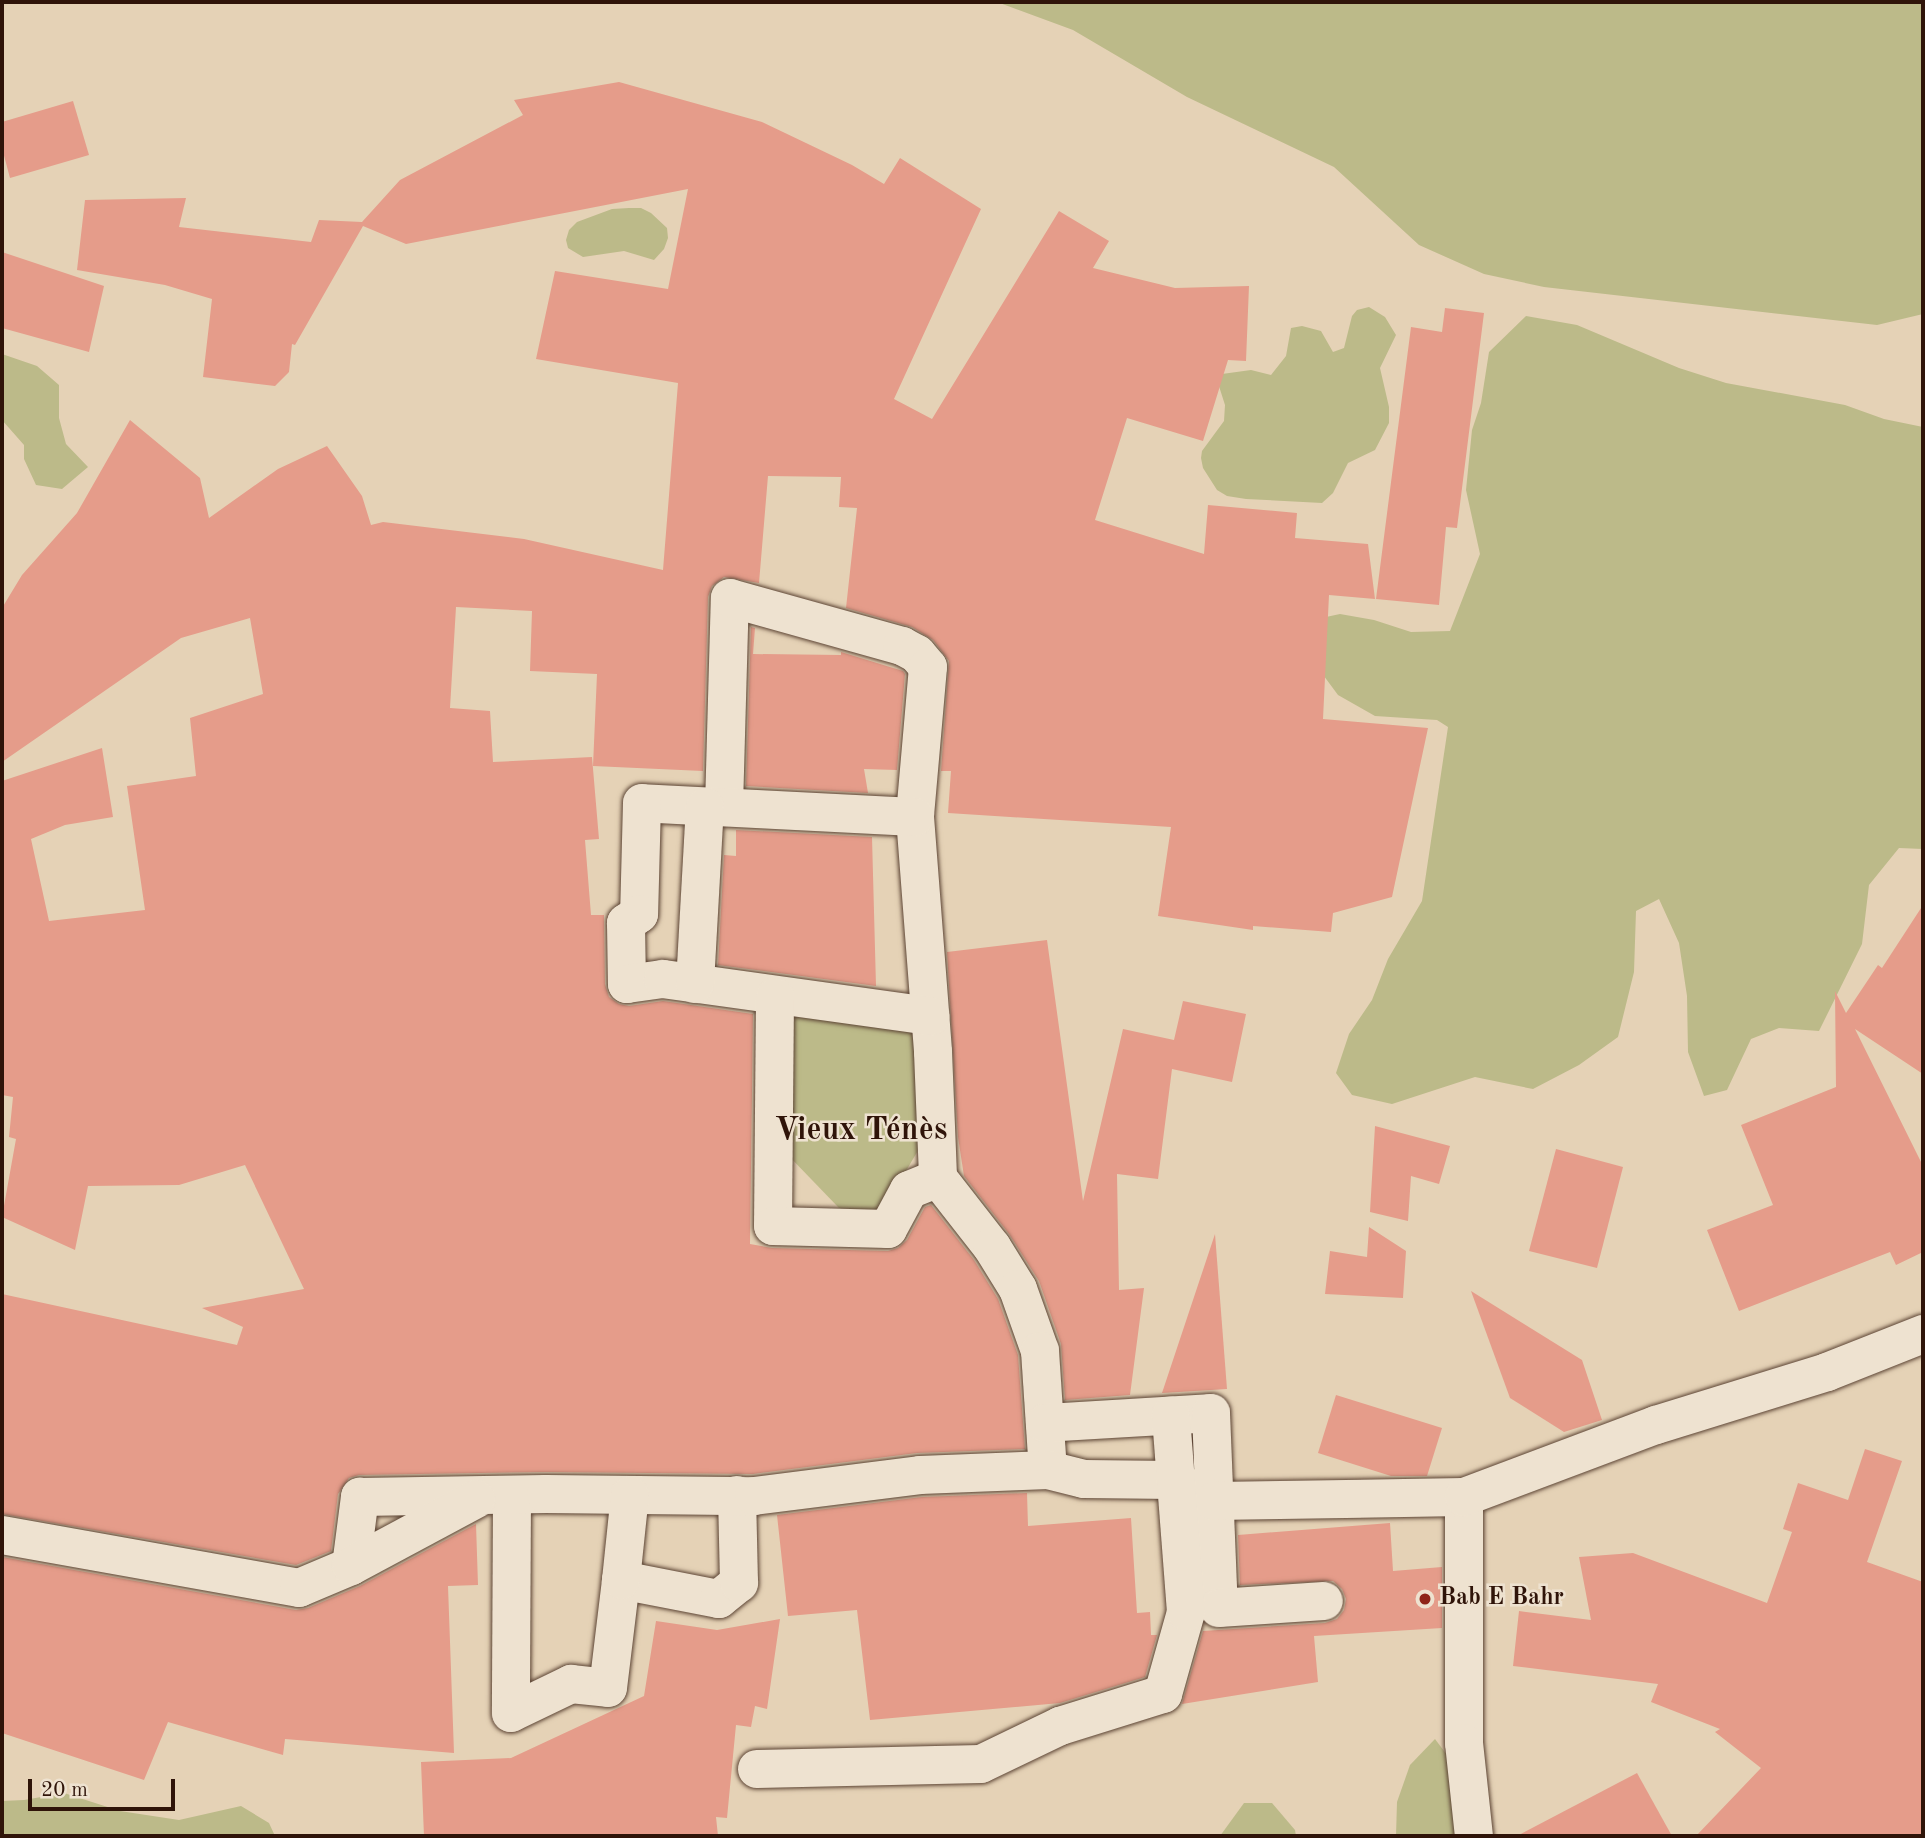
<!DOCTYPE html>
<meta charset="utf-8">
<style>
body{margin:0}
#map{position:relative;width:1925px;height:1838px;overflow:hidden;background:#e5d2b6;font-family:"Old Standard TT",serif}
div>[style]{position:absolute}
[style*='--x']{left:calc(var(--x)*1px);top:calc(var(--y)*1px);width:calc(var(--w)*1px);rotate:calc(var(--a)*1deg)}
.green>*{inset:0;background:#bcba89}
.building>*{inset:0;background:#e59c8a}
.roads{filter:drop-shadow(0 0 2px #5c4434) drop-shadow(0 0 2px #5c4434)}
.minor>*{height:38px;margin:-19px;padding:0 19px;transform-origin:19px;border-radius:19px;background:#eee2d0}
.dots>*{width:19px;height:19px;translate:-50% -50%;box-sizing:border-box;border:4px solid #eee2d0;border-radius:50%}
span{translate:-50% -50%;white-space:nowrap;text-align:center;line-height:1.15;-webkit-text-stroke:5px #eee2d0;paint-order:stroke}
.poi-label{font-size:24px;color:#2f1409;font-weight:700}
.left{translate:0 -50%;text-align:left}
.district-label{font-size:32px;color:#2f1409;font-weight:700}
.frame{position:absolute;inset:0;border:4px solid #2f1409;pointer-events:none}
.scale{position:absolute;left:28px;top:1779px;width:147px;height:32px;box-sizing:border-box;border:4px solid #2f1409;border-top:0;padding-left:9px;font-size:21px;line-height:24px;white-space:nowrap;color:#2f1409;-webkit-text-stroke:5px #eee2d0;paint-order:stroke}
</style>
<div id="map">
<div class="green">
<i style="clip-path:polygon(997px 2px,1923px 2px,1923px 314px,1877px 325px,1544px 287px,1484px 274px,1419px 245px,1334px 167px,1187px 97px,1073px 30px)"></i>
<i style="clip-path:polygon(629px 208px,641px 208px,651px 213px,667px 228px,668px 238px,664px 249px,654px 260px,624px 251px,583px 257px,568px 248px,566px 240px,569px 230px,577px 222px,612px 209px)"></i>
<i style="clip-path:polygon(1369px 307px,1385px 317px,1396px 335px,1380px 368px,1389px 407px,1389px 423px,1375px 450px,1348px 463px,1333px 493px,1322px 503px,1246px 499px,1227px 496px,1217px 490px,1203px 468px,1201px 458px,1202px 451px,1224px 421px,1225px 405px,1217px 380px,1222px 374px,1251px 370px,1271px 375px,1286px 356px,1291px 328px,1302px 326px,1321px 331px,1333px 352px,1344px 348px,1352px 316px,1357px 310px)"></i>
<i style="clip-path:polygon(1526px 316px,1577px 325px,1679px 368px,1726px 383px,1845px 405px,1884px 419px,1923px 427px,1923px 849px,1899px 848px,1869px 885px,1862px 944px,1819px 1031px,1779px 1028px,1751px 1039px,1727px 1090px,1704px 1096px,1688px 1052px,1687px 996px,1679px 943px,1659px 899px,1636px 911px,1634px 972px,1618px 1037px,1579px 1065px,1533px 1089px,1475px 1077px,1392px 1104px,1352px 1095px,1336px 1073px,1349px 1034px,1372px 1000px,1388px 959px,1422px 901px,1448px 727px,1437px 720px,1375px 716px,1338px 695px,1318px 668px,1312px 620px,1340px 614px,1374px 620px,1411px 632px,1450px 631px,1480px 554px,1466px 490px,1472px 430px,1481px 403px,1489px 352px)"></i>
<i style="clip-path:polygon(2px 354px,37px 366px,59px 385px,59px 418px,66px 444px,88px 467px,62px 489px,36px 485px,24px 459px,24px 445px,2px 420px)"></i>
<i style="clip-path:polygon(787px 1012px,914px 1027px,923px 1142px,886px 1205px,879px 1211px,852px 1213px,839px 1208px,785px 1152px)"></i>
<i style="clip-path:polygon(1435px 1739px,1447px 1755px,1456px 1836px,1396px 1836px,1397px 1802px,1410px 1765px)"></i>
<i style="clip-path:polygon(64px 1793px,120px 1811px,179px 1820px,241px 1806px,269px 1823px,275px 1836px,2px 1836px,2px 1801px,24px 1800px)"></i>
<i style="clip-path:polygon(1244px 1803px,1272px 1803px,1295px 1830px,1296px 1836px,1220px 1836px)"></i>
</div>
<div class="building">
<i style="clip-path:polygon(619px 82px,762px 122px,852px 165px,884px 184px,900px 158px,981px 209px,894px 399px,932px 419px,1059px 211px,1109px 241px,1093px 268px,1175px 288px,1249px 286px,1246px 361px,1228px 360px,1203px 441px,1127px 418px,1095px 520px,1204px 554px,1208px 505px,1297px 513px,1295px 538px,1368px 544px,1375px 599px,1329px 595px,1323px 719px,1428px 728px,1392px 897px,1333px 913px,1331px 932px,1253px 926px,1253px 930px,1158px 916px,1171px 827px,948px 813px,951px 771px,941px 771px,949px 661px,933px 640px,912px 627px,846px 608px,857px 508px,839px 507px,841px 477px,768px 476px,759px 583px,724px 577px,712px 586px,708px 597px,703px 771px,593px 766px,597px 674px,530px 671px,532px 611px,456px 607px,450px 708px,490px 711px,493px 762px,592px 757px,599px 839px,585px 840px,591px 915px,604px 915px,605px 984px,609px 997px,619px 1004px,629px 1006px,663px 1001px,753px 1014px,750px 1244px,772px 1248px,888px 1251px,898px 1248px,907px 1240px,925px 1207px,931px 1205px,974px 1260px,998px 1299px,1018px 1355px,1025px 1449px,917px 1453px,753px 1474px,546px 1472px,359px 1475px,349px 1478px,338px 1494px,331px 1551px,296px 1565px,2px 1514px,2px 1294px,237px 1345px,243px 1327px,202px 1308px,304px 1289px,245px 1165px,179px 1185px,88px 1186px,75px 1250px,2px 1217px,16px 1139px,9px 1137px,13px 1097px,2px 1095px,2px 781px,102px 748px,113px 817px,65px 825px,31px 839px,49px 921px,145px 910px,127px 786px,196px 776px,190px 718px,263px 694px,250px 618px,181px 638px,2px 762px,2px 608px,22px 575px,77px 513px,130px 420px,200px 478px,209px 518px,278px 469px,327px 446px,362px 496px,371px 525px,383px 522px,524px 539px,663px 570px,678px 383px,536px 359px,555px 271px,668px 289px,688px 189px,406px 244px,363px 226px,295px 345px,292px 344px,289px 372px,275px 386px,203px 377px,212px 299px,165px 285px,77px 270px,85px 200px,186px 198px,179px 227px,311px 242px,319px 220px,362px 222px,400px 180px,523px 115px,514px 100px)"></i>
<i style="clip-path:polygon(73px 101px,89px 155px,10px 178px,2px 148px,2px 122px)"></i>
<i style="clip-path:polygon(2px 252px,104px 286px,89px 352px,2px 328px)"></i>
<i style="clip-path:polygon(1445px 308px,1484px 313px,1457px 528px,1446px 527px,1439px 605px,1376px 599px,1411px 327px,1442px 332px)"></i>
<i style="clip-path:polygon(751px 627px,755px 628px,753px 654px,841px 655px,841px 652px,903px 671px,905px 674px,897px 770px,864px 769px,868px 793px,746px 786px)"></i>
<i style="clip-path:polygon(736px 830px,872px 837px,876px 986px,718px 965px,724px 855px,736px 856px)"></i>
<i style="clip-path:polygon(1923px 905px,1923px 1074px,1855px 1029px,1923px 1166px,1923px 1252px,1896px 1265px,1890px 1252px,1739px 1311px,1707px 1230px,1773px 1205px,1741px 1125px,1836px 1087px,1835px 991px,1846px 1013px,1878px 965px,1882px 968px)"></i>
<i style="clip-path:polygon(1047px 940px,1083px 1201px,1123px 1029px,1174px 1040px,1183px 1001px,1246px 1014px,1232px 1082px,1172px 1069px,1158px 1179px,1117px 1174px,1119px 1290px,1144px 1288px,1130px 1395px,1065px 1400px,1061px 1344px,1039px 1281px,1009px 1234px,964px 1176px,958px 1137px,947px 952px)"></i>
<i style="clip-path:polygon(1375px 1126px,1450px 1146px,1439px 1184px,1411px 1176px,1408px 1221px,1370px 1212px)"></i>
<i style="clip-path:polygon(1556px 1149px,1623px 1167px,1597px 1268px,1529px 1251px)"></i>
<i style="clip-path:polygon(1369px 1227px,1406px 1251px,1403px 1298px,1325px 1294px,1330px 1251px,1367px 1257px)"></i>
<i style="clip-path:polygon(1215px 1234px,1227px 1389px,1162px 1393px)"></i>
<i style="clip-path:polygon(1471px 1291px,1582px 1360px,1602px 1420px,1564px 1432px,1510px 1398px)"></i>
<i style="clip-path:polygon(1336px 1395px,1442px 1428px,1427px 1476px,1391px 1476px,1318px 1453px)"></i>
<i style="clip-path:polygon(1865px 1449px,1902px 1461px,1867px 1562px,1923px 1582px,1923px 1836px,1696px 1836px,1761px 1768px,1715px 1732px,1720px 1729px,1651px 1702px,1658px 1684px,1513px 1666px,1519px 1611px,1591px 1620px,1579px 1557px,1633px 1553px,1767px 1603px,1792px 1532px,1783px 1529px,1798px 1483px,1848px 1500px)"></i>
<i style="clip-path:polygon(1027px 1493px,1028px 1526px,1131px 1518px,1137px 1613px,1150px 1612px,1151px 1635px,1157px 1635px,1145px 1677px,1060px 1703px,870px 1720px,857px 1610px,788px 1616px,777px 1515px,922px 1497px)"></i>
<i style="clip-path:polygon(1390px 1523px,1393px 1571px,1442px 1567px,1442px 1628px,1314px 1636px,1318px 1682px,1182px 1704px,1203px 1631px,1325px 1623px,1337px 1619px,1344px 1610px,1346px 1599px,1342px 1589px,1333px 1581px,1240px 1585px,1238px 1535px)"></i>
<i style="clip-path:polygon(476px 1524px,478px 1585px,448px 1586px,454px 1753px,285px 1739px,283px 1755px,168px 1722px,144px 1780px,2px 1733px,2px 1557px,296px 1610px,308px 1608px,360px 1586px)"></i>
<i style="clip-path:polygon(780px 1619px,767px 1709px,755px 1706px,751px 1727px,736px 1725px,727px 1818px,716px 1817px,718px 1836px,424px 1836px,421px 1762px,511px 1758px,644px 1696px,656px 1621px,717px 1630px)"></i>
<i style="clip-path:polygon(1637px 1773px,1672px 1836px,1517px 1836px)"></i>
</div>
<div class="roads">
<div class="minor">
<i style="--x:724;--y:807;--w:209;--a:-88.4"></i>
<i style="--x:730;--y:598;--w:179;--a:15.6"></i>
<i style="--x:902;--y:646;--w:17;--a:28"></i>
<i style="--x:917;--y:654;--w:17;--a:50"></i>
<i style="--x:928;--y:667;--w:151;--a:95"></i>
<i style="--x:915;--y:817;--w:236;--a:85.6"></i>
<i style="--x:933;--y:1052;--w:126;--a:87.7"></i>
<i style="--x:938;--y:1178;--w:88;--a:52"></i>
<i style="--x:992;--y:1247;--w:49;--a:58.2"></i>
<i style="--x:1018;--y:1289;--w:66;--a:70.5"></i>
<i style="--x:1040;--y:1351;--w:119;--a:86.2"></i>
<i style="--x:915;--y:817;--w:273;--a:-177.1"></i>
<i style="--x:642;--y:803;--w:111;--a:91.5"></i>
<i style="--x:639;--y:914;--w:16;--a:145"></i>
<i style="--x:626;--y:923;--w:61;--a:89.1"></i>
<i style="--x:627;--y:984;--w:36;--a:-8"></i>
<i style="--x:663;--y:979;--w:270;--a:7.9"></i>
<i style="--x:695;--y:984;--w:177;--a:-86.8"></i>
<i style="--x:775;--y:997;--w:229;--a:90.5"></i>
<i style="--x:773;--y:1226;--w:115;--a:1.5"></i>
<i style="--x:888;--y:1229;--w:44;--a:-61.7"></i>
<i style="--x:909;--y:1190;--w:31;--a:-22"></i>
<i style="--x:1045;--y:1423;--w:166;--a:-3.4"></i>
<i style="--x:1211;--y:1413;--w:195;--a:87.7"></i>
<i style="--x:1219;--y:1608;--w:105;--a:-3.8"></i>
<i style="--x:512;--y:1497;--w:216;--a:90.3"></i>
<i style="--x:511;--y:1713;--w:67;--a:-25.8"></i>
<i style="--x:571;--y:1684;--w:37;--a:6"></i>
<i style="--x:608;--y:1688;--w:109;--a:-83.1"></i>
<i style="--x:621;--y:1580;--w:100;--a:11"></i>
<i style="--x:719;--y:1599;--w:26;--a:-39"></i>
<i style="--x:739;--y:1583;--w:88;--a:-91.3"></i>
<i style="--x:1464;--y:1497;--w:246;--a:90"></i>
<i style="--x:1464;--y:1743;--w:94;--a:83.9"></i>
<i style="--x:2;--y:1535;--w:302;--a:10.1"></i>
<i style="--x:299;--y:1588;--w:56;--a:-22.9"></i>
<i style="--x:351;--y:1566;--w:70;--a:-82.6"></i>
<i style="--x:360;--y:1497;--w:186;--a:-0.9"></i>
<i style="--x:546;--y:1494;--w:208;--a:0.6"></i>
<i style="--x:754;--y:1496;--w:167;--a:-7.2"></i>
<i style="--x:920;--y:1475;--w:128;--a:-2.2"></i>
<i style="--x:1048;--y:1470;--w:37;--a:14"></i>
<i style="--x:1084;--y:1479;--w:90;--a:0.6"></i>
<i style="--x:1174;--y:1480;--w:45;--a:27.7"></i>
<i style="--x:1214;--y:1501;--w:250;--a:-0.9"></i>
<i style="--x:1464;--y:1497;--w:205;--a:-20.6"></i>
<i style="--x:1656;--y:1425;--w:179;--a:-17.2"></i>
<i style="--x:1827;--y:1372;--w:103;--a:-21.6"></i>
<i style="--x:351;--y:1566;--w:142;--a:-28.2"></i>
<i style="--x:621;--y:1580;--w:85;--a:-84"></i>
<i style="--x:757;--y:1769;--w:224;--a:-1.3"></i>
<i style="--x:981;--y:1764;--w:88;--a:-25.7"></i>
<i style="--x:1060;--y:1726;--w:108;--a:-17.3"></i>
<i style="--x:1163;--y:1694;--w:85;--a:-74.3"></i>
<i style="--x:1186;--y:1612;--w:197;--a:-94.4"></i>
</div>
</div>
<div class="dots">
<i style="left:1425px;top:1599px;background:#8f2418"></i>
</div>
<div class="poi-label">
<span class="left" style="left:1439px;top:1599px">Bab E Bahr</span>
</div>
<div class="district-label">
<span style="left:861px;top:1131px">Vieux Ténès</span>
</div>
<div class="frame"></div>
<div class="scale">20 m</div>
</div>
